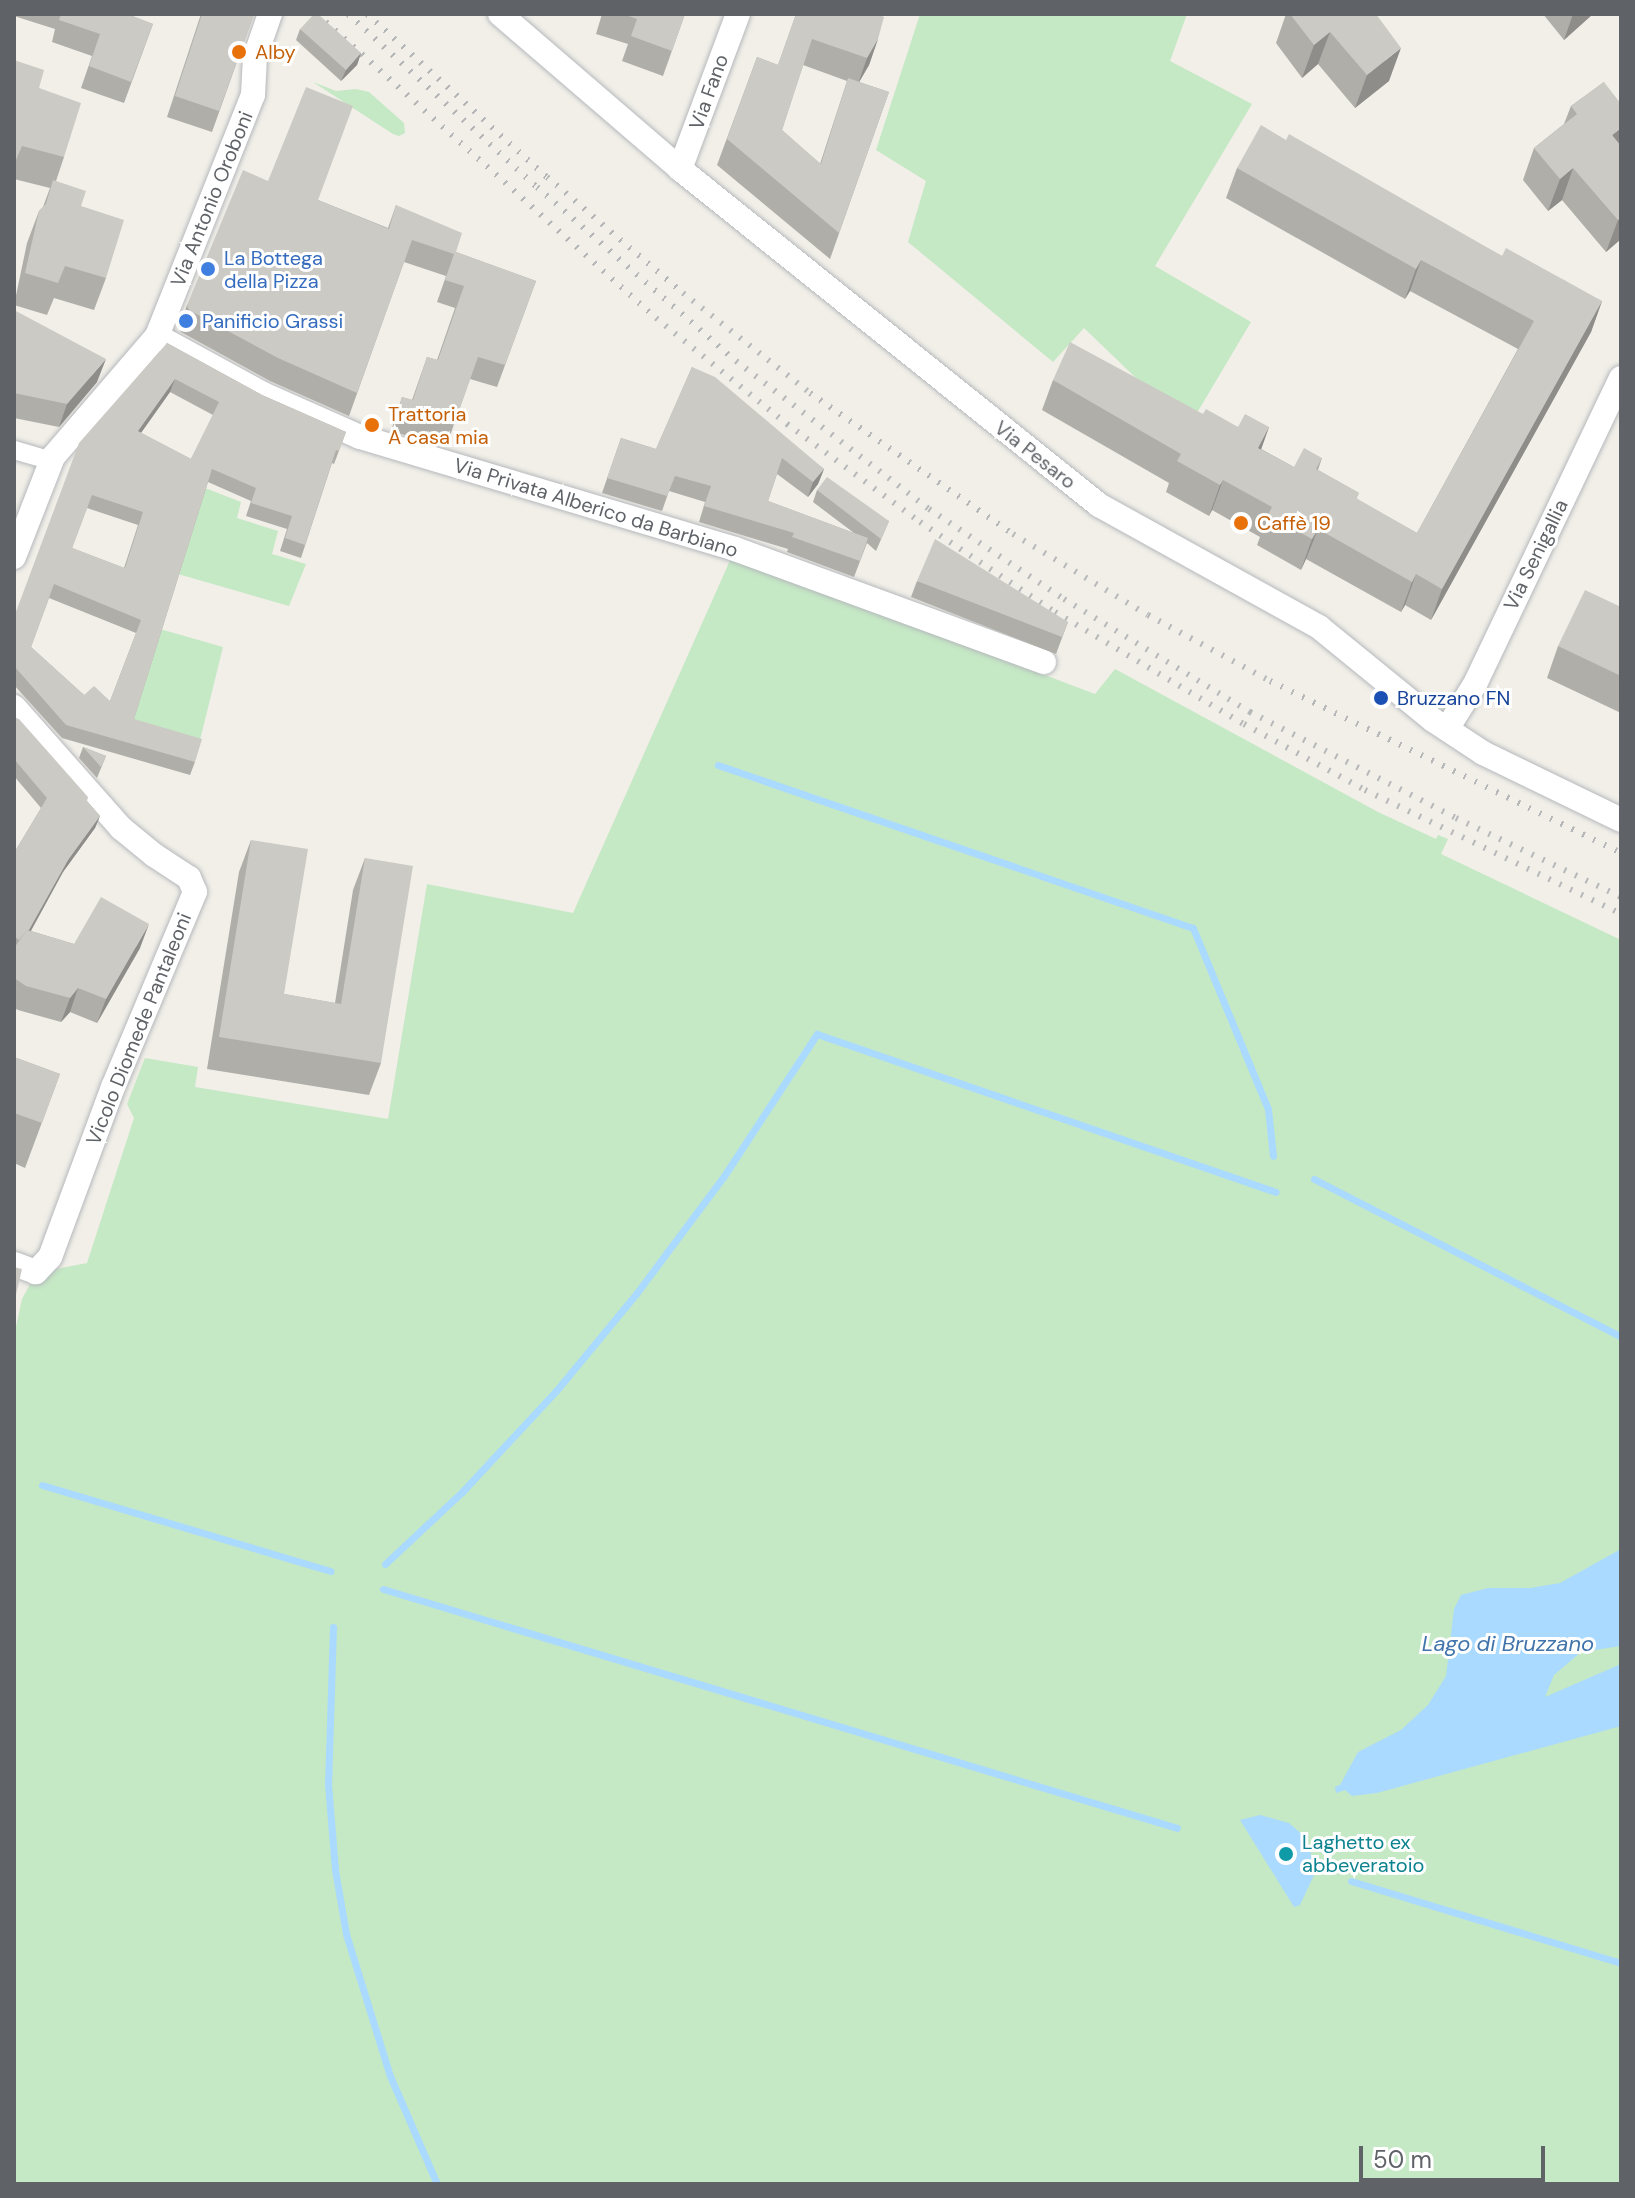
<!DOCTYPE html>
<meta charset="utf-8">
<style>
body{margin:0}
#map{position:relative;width:1635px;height:2198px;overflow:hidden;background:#f1efe8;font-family:"DM Sans",sans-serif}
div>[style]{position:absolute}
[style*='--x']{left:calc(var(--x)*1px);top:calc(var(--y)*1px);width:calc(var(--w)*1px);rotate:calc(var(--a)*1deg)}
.green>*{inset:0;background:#c5e8c5}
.water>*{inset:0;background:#aadaff}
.stream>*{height:7px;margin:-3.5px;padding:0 3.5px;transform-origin:3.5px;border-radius:3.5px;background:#aadaff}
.roads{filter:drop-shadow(0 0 2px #b5b8bc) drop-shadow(0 0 2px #b5b8bc)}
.pedestrian>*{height:18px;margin:-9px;padding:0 9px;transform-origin:9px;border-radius:9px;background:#fff}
.minor>*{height:24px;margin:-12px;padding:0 12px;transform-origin:12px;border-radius:12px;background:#fff}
.rail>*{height:6px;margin-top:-3px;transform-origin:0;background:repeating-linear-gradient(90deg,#b6b7b8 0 2px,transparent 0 12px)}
.wall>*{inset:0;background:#afaea9}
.shaded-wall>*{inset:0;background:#8f8d8a}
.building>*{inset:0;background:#cccac5}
.dots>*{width:22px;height:22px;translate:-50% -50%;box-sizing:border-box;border:4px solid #fff;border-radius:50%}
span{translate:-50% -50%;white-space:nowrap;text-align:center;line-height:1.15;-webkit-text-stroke:6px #fff;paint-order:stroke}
.food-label{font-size:20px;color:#c56008}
.left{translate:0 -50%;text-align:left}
.street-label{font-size:20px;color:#5f6368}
.shop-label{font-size:20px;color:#366cbe}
.transit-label{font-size:20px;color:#164399}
.culture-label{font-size:20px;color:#0d838f}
.water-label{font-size:22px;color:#4174aa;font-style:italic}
.frame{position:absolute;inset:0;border:16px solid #5f6368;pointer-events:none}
.scale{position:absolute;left:1359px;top:2146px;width:186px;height:36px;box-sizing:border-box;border:4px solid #5f6368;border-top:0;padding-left:10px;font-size:24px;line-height:28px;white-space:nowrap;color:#5f6368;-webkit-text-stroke:6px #fff;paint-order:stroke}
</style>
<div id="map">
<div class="green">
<i style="clip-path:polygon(920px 14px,1187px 14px,1170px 61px,1252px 104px,1155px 266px,1251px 322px,1188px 428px,1084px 328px,1053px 362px,908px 242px,926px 181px,876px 150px)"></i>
<i style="clip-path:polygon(313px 82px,336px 91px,356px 89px,369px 92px,404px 123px,405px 133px,399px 136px,393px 134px)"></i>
<i style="clip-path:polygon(205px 488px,241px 502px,237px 518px,278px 531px,272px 554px,306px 564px,289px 606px,178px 574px)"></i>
<i style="clip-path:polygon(732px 556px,1095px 694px,1115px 669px,1378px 812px,1436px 839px,1438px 835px,1448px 839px,1441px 854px,1621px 940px,1621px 2184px,14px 2184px,14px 1336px,22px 1299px,36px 1273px,87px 1263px,134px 1118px,127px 1104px,145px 1058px,198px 1067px,195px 1087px,388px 1119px,427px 884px,573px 913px)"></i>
<i style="clip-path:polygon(160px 629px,223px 647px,197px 752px,130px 732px)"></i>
</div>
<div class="water">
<i style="clip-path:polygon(1621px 1549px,1621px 1646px,1581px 1652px,1554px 1675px,1545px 1697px,1621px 1664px,1621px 1726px,1377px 1793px,1352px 1796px,1345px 1790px,1336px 1793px,1335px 1787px,1340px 1785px,1358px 1752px,1401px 1730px,1428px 1705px,1446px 1676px,1454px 1609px,1461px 1595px,1488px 1588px,1530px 1588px,1560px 1583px)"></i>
<i style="clip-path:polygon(1260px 1815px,1289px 1823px,1304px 1836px,1310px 1849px,1314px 1875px,1300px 1905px,1294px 1907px,1240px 1820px)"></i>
</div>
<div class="stream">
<i style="--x:718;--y:765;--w:502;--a:18.94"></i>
<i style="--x:1193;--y:928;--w:196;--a:67.5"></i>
<i style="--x:1268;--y:1109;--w:47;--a:83.9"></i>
<i style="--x:1314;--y:1179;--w:345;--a:27.2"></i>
<i style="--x:42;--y:1485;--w:301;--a:16.6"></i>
<i style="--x:385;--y:1564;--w:105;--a:-43.1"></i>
<i style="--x:462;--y:1492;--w:138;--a:-47.1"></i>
<i style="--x:556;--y:1391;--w:126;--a:-50.5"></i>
<i style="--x:636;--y:1294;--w:147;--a:-53.3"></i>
<i style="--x:724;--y:1176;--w:170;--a:-56.8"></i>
<i style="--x:817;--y:1034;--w:485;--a:19"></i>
<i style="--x:383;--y:1589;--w:829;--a:16.75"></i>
<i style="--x:333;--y:1627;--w:157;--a:91.8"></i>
<i style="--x:328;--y:1784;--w:86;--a:85.3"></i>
<i style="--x:335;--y:1870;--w:65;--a:80.2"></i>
<i style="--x:346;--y:1934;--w:149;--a:72.8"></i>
<i style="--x:390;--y:2076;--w:118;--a:66.5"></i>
<i style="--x:1351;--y:1881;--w:282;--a:16.9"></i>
</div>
<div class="roads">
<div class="pedestrian">
<i style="--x:14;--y:450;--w:32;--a:16"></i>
<i style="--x:45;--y:459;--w:8;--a:-14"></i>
</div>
<div class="minor">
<i style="--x:500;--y:14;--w:238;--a:40.7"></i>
<i style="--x:680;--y:169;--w:537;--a:38.73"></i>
<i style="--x:1099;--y:505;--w:252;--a:29"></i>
<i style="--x:1319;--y:627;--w:147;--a:39.2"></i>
<i style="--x:1433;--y:720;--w:60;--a:33.4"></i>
<i style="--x:1483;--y:753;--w:153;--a:25.9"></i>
<i style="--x:680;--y:169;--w:165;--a:-69.5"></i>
<i style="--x:157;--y:336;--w:121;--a:28.7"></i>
<i style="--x:263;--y:394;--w:106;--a:23.9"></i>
<i style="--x:360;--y:437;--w:391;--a:16.6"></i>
<i style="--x:735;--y:549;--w:329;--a:20.1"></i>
<i style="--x:14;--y:557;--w:107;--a:-68.7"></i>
<i style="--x:53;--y:457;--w:160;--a:-49.3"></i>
<i style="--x:157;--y:336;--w:259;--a:-68.3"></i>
<i style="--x:253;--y:95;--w:38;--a:-87"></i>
<i style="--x:255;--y:57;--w:46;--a:-70.8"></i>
<i style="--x:14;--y:707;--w:162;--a:48.5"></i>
<i style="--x:121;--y:828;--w:43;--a:39.3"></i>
<i style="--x:154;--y:855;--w:42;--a:33.3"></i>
<i style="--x:189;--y:878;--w:15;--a:67"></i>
<i style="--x:195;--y:892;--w:212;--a:112.8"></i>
<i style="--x:113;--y:1087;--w:181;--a:110.3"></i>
<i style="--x:50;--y:1257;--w:21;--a:133"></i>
<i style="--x:36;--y:1272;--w:23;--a:-160"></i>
<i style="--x:1447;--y:729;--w:53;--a:-58.1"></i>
<i style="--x:1475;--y:684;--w:339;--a:-64.5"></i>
</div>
</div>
<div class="rail">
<i style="--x:317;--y:14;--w:455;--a:41.9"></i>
<i style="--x:656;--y:318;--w:169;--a:39"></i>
<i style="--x:787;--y:424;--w:165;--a:36.4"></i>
<i style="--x:920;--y:522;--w:162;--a:33.7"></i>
<i style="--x:1055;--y:612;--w:220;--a:30.7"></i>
<i style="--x:1244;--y:724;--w:138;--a:28.6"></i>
<i style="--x:1365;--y:790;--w:284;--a:25.8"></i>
<i style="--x:348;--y:14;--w:256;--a:42.5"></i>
<i style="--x:537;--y:187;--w:264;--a:41.2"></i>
<i style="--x:736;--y:361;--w:243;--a:37.5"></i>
<i style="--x:929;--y:509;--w:162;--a:33.7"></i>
<i style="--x:1064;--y:599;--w:218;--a:31.3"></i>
<i style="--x:1250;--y:712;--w:232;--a:27.2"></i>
<i style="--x:1456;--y:818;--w:183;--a:25.6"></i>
<i style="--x:367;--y:14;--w:243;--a:42.2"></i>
<i style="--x:547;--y:177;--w:179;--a:40.5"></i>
<i style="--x:683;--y:293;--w:162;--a:38.2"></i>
<i style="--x:810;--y:393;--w:247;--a:34.8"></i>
<i style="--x:1013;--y:534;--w:157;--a:31"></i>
<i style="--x:1148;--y:615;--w:139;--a:28.4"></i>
<i style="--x:1270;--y:681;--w:391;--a:26.1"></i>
</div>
<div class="wall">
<i style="clip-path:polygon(14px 14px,127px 14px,153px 24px,124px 103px,81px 88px,92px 56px,52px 42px,55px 29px,14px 16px)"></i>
<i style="clip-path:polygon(201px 14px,254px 14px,212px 132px,167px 117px)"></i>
<i style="clip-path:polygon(602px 14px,685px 14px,663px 76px,622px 61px,628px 44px,596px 34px)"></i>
<i style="clip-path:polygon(evenodd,796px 14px,878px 39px,869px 65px,859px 82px,889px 92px,830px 259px,717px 165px,757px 57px,778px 65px,796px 14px,803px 65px,847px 81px,820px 164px,782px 130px,803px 65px)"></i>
<i style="clip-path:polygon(1286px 14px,1376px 14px,1389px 81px,1355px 108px,1318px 64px,1302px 78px,1276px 43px)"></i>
<i style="clip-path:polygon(1543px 14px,1593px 14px,1564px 40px)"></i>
<i style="clip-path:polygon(300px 29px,361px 53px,357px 65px,341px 81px,296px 40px)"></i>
<i style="clip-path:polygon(14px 60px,39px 88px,64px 157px,56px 181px,81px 206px,106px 278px,94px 310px,54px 298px,47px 315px,14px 305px,27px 243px,39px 211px,43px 207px,50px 188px,14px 179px)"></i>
<i style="clip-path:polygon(1604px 82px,1621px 239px,1606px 252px,1562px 200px,1548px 211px,1523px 180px,1534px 148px,1564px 124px,1571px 106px)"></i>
<i style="clip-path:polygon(1286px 140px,1502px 256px,1602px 301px,1591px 332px,1431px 620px,1405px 605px,1401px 612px,1306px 559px,1301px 570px,1257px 545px,1260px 537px,1212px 510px,1209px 516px,1166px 492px,1169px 483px,1042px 410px,1053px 380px,1203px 414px,1238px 427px,1269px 427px,1261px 449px,1294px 467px,1322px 458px,1318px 470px,1359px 493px,1356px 499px,1417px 533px,1518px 349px,1410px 291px,1405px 299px,1226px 198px,1237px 168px)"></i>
<i style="clip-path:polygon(268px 181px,318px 200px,388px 228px,396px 205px,456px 252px,536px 281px,497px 387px,470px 379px,446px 447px,391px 431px,402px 397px,412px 400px,427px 357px,437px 360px,455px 308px,437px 302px,446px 276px,404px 262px,349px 416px,270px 381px,181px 332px,179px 328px,187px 305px)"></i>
<i style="clip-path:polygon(14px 310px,97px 382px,59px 427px,14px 418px)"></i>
<i style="clip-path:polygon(evenodd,167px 343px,262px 395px,346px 432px,334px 464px,332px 463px,301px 558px,280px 551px,287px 529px,246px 516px,251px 501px,208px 482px,134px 719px,195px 762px,190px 775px,62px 738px,14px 685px,14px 617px,167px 343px,170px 392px,213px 415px,191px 459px,141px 433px,170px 392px,167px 343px,87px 508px,138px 525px,124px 568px,72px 548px,87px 508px,167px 343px,49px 598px,136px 633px,110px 701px,84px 695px,31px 647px,49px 598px)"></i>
<i style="clip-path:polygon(692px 367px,824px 469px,818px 484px,808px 497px,777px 474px,768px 501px,854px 533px,813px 502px,817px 490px,889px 521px,876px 551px,867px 543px,854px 577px,787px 552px,788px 549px,699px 522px,705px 502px,669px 491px,662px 511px,602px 493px,621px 438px,656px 449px)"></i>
<i style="clip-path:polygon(917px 581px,1068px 622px,1056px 654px,911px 597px)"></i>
<i style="clip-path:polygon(1621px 607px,1621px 713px,1547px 678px,1558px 646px)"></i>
<i style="clip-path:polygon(14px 717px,100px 816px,95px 828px,63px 872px,31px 931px,74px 944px,140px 948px,97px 1023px,70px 1012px,61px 1022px,18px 1010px,14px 1008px,14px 853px,41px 808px,14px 776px)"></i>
<i style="clip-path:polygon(83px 747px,106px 756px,97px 778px,79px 758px)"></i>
<i style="clip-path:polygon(251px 840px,284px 994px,335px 1003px,353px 890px,365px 858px,381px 1063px,369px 1095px,207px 1069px,239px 872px)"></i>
<i style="clip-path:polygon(14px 1057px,60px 1074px,25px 1168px,14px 1163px)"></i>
</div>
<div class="shaded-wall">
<i style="clip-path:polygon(1573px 14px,1593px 14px,1564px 40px)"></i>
<i style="clip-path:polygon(1330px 32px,1318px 64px,1302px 78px,1314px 45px)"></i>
<i style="clip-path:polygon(878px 39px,869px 65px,858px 84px,867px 58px)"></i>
<i style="clip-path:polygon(1401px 48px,1389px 81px,1355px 108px,1367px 75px)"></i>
<i style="clip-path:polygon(361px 53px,357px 65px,341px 81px,346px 70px)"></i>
<i style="clip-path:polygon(1621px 128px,1621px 151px,1612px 135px)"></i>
<i style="clip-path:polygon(1573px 168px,1562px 200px,1548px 211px,1560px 179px)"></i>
<i style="clip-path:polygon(1621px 217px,1621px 239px,1606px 252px,1618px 220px)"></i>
<i style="clip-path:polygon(1421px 260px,1410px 291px,1405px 299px,1416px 269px)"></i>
<i style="clip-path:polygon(1602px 301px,1591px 332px,1431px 620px,1442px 589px)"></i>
<i style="clip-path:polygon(106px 359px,97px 382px,59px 427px,67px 404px)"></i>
<i style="clip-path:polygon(175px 379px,170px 392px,133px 444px,138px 431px)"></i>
<i style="clip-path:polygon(1269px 427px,1258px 458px,1258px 448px)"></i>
<i style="clip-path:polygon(824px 469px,818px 484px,808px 497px,813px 482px)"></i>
<i style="clip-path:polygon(1223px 480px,1212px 510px,1209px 516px,1220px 485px)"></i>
<i style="clip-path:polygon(1318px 529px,1306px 559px,1301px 570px,1312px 539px)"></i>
<i style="clip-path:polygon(1416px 574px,1405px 605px,1401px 612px,1412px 582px)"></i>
<i style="clip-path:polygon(100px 816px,95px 828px,63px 872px,18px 954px,22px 942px,68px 860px)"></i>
<i style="clip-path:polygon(149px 924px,140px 948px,97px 1023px,106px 999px)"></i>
<i style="clip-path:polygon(78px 988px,70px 1012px,61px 1022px,70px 998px)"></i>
</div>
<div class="building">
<i style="clip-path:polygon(61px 14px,127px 14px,153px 24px,131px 82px,89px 66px,100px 34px,59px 20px)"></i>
<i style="clip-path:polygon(202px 14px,254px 14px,219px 111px,175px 96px)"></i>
<i style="clip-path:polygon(314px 14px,318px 14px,361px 53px,346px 70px,300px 29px)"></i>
<i style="clip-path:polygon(623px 14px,685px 14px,672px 51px,631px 36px,637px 19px)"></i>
<i style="clip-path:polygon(796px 14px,877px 14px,884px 17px,878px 39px,867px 58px,812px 39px,782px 130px,821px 164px,848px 78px,889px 92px,839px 233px,727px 139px,757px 57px,778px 65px)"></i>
<i style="clip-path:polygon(1290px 14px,1376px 14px,1401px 48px,1367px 75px,1330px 32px,1314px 45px)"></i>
<i style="clip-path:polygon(14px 60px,44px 70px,39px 88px,81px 103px,64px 157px,22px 146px,16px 160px,14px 160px)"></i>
<i style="clip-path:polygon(1604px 82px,1621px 104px,1621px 128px,1612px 135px,1621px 146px,1621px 217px,1618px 220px,1573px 168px,1560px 179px,1534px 148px,1577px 114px,1571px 106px)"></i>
<i style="clip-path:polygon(306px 87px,353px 106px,318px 200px,389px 229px,396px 205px,462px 233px,456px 252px,536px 281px,505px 365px,478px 357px,454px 425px,399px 408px,402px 397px,413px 400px,427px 357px,438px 360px,464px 286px,445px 280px,454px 254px,412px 240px,357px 393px,278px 358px,189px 310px,187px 305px,243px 170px,268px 181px)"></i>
<i style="clip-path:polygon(1261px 125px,1286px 140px,1289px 134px,1502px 256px,1506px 248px,1602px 301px,1442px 589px,1416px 574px,1412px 582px,1318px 529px,1312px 539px,1268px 515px,1272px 507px,1223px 480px,1220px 485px,1177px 461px,1181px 454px,1053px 380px,1070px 342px,1203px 414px,1206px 409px,1238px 427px,1245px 414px,1269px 427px,1258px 448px,1294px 467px,1304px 448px,1322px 458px,1316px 469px,1359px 493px,1356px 498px,1417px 533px,1534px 321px,1421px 260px,1416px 269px,1237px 168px)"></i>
<i style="clip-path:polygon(53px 180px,86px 191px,81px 206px,124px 220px,106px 278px,65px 266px,58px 283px,25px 273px,39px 211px,46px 204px)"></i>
<i style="clip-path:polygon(14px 310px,106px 359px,67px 404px,14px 393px)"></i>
<i style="clip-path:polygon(evenodd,167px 343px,262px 395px,346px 432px,339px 451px,336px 450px,305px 545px,285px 538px,292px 516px,251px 503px,256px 488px,212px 469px,134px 719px,202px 739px,195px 762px,66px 725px,14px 666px,14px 617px,79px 443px,167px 343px,175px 379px,219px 402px,191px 459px,138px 431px,175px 379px,167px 343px,92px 495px,143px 512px,125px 568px,72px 548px,92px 495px,167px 343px,54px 584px,141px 620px,110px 701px,94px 686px,84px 695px,31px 647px,54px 584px)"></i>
<i style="clip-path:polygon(692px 367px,715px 377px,824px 469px,813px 482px,782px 458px,768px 501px,868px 538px,860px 561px,792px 537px,794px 533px,704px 506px,711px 486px,675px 476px,667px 496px,607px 478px,621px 438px,656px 449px)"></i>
<i style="clip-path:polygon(827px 477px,889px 521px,881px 539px,817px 490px)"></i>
<i style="clip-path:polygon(935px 539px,1068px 622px,1062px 637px,917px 581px)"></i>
<i style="clip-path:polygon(1585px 590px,1621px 607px,1621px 676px,1558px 646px)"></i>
<i style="clip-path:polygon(14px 717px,19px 719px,88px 797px,87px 801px,100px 816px,68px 860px,29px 930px,27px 930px,19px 940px,14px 936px,14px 853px,47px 798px,14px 759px)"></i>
<i style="clip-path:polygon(83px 747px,106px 756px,101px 767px)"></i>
<i style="clip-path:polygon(251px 840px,308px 849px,284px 994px,341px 1004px,365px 858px,413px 866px,381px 1063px,219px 1037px)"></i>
<i style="clip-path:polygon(101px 897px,149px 924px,106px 999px,78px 988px,70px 998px,26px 986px,14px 978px,14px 948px,27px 930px,74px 944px)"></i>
<i style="clip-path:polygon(14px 1057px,60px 1074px,42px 1123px,14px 1113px)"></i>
<i style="clip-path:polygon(14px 1267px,22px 1269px,14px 1303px)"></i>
</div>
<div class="dots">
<i style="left:239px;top:52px;background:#e8710a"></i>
<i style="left:208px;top:269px;background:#3f7fe0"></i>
<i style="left:186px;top:321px;background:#3f7fe0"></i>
<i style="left:372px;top:425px;background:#e8710a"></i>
<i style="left:1241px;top:523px;background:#e8710a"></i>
<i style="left:1381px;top:698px;background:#1a4fb4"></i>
<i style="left:1286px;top:1854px;background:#0f9aa8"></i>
</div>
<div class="food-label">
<span class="left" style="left:255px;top:52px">Alby</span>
<span class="left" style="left:388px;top:426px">Trattoria<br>A casa mia</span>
<span class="left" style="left:1257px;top:523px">Caffè 19</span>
</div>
<div class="street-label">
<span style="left:709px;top:92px;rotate:-70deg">Via Fano</span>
<span style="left:212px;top:199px;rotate:-68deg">Via Antonio Oroboni</span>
<span style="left:1035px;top:455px;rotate:38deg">Via Pesaro</span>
<span style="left:596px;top:508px;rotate:17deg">Via Privata Alberico da Barbiano</span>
<span style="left:1536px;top:555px;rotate:-64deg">Via Senigallia</span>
<span style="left:139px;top:1029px;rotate:-68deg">Vicolo Diomede Pantaleoni</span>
</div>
<div class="shop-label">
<span class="left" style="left:224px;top:270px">La Bottega<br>della Pizza</span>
<span class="left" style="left:202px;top:321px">Panificio Grassi</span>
</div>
<div class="transit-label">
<span class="left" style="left:1397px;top:698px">Bruzzano FN</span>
</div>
<div class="culture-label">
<span class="left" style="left:1302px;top:1854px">Laghetto ex<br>abbeveratoio</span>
</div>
<div class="water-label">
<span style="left:1508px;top:1644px">Lago di Bruzzano</span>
</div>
<div class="frame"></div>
<div class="scale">50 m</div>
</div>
